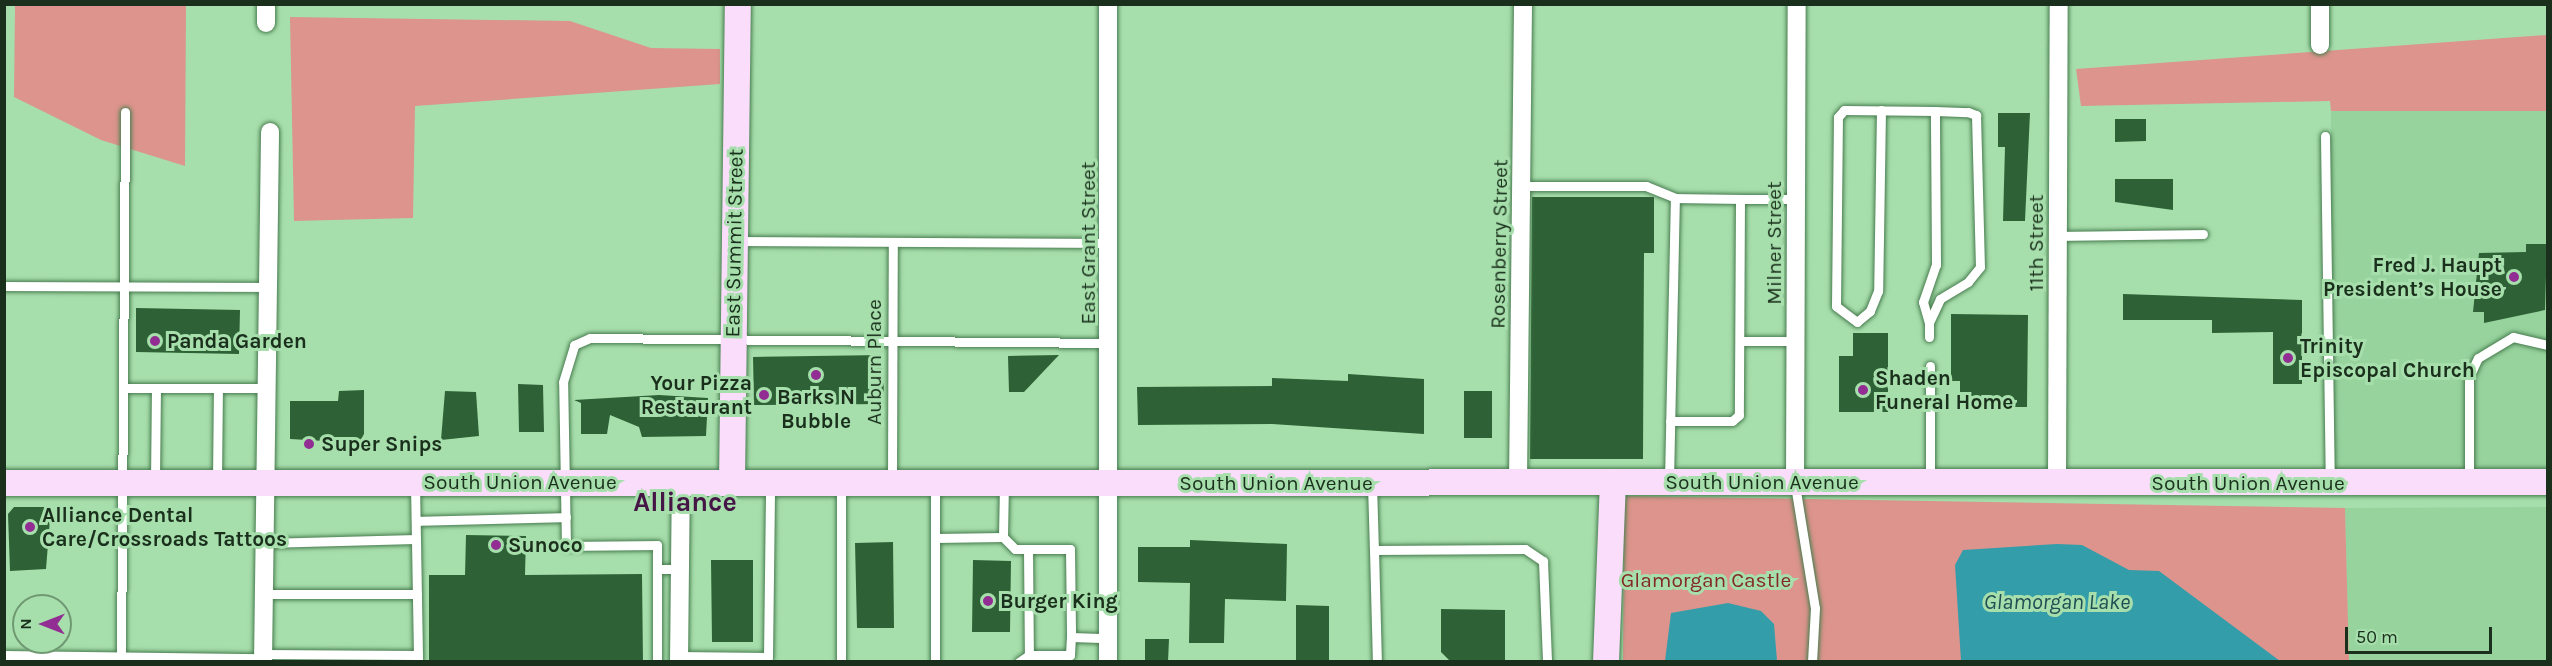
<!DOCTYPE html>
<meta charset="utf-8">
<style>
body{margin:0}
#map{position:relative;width:2552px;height:666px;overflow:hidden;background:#a7dfac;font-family:Karla,sans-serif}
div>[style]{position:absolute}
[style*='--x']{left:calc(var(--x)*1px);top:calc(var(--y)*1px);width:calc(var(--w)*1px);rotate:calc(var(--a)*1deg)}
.built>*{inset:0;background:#97d39d}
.green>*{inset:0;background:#dc948c}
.water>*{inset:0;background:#339daa}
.building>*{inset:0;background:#2e6236}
.roads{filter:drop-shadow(0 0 2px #487c4f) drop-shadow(0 0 2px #487c4f)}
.lane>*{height:9px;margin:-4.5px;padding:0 4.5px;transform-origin:4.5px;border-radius:4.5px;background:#fff}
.street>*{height:18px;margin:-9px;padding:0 9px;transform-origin:9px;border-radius:9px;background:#fff}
.secondary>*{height:26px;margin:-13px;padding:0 13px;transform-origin:13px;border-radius:13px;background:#faddfa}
.dots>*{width:16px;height:16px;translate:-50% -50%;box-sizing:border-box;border:3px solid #a7dfac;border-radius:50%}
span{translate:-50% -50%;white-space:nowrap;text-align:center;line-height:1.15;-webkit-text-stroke:6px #a7dfac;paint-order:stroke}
.street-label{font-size:21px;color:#1a301c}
.poi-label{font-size:21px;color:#1a301c;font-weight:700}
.right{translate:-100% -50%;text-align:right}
.left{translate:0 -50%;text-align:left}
.park-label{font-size:21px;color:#832823}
.water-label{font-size:22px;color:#214e54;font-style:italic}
.district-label{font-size:27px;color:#451546;font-weight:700}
.frame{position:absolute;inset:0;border:6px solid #1a301c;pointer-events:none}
.north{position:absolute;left:12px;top:594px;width:60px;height:60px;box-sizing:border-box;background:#a7dfac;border:2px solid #6f9972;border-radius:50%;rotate:270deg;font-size:16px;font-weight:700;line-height:24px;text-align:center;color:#1a301c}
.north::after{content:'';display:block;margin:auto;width:21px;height:27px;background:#912d93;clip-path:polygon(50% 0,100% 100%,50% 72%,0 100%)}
.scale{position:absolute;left:2345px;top:627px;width:147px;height:27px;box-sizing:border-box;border:3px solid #1a301c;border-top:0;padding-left:8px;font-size:18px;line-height:21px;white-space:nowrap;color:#1a301c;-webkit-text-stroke:4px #a7dfac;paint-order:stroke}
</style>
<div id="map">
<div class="built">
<i style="clip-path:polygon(2331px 111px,2547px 111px,2547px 482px,2330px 482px)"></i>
<i style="clip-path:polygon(2547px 507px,2547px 661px,2349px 661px,2345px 508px)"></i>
</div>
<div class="green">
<i style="clip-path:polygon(15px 5px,186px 5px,185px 166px,101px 140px,14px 97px)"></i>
<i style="clip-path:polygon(290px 17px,570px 21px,651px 48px,720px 49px,720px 84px,415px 106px,413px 218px,294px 221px)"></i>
<i style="clip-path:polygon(2547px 35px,2547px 111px,2331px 111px,2330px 101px,2081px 106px,2076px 69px)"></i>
<i style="clip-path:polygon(1624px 496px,2345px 508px,2349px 661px,1623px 662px)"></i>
</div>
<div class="water">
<i style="clip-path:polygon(2057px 544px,2082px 545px,2129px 570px,2159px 571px,2280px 661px,1961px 661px,1955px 565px,1963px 550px)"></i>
<i style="clip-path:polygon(1728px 603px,1761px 611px,1774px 624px,1777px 661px,1665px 661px,1671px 613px)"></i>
</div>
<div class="building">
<i style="clip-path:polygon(1998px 113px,2030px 113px,2025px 221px,2003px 221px,2005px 147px,1998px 147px)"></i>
<i style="clip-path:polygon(2115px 119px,2146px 119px,2146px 141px,2115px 142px)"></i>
<i style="clip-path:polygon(2115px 179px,2173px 179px,2173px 210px,2115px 202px)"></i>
<i style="clip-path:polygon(1532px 197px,1654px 197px,1654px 253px,1644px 253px,1643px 459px,1530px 459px)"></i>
<i style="clip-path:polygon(2526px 244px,2547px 244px,2545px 310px,2484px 323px,2484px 312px,2473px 312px,2479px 253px,2526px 252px)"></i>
<i style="clip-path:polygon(2123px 294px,2302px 300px,2302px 384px,2273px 384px,2273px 332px,2212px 333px,2212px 320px,2123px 320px)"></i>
<i style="clip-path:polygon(136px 308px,240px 310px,239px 354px,136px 352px)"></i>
<i style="clip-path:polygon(1951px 314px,2028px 315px,2027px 407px,1975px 407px,1975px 396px,1960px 396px,1960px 381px,1951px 381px)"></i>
<i style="clip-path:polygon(1853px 333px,1888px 333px,1888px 412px,1839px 412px,1839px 356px,1853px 356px)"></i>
<i style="clip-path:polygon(883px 355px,884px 404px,754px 405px,753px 357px)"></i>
<i style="clip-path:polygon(1059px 355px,1024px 392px,1009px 392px,1008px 356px)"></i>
<i style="clip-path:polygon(1348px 374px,1424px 379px,1424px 434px,1272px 424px,1138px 425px,1137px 387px,1272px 386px,1272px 378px,1348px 381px)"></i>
<i style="clip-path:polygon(518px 384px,543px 385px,544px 432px,519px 432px)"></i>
<i style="clip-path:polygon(364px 390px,364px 434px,359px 443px,290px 439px,290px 401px,338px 401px,339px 391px)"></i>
<i style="clip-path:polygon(445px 391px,476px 392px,479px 436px,441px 440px)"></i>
<i style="clip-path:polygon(1464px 391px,1492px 391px,1492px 438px,1464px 438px)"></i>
<i style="clip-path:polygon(659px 395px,708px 398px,706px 436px,642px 437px,639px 427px,610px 415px,607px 434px,581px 434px,581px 403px,574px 400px)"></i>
<i style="clip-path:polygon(14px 507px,51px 507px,46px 569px,10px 571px,8px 514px)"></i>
<i style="clip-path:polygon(466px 535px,526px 536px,525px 575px,642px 574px,643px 662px,429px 662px,429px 575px,465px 575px)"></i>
<i style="clip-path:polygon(1190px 540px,1287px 544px,1286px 601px,1225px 599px,1224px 643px,1189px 643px,1190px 583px,1138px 582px,1138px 547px,1190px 547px)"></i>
<i style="clip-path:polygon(893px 542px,894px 628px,857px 628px,855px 543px)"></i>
<i style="clip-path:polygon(711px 560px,753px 560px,753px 642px,712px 642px)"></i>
<i style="clip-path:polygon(973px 560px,1011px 561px,1010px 632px,972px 632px)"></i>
<i style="clip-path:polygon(1296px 605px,1329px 606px,1329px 661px,1296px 660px)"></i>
<i style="clip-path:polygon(1441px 609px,1505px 610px,1505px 662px,1451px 662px,1441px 652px)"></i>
<i style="clip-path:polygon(1145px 639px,1169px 639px,1168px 662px,1145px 662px)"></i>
</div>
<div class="roads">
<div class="lane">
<i style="--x:1881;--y:110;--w:181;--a:90.9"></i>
<i style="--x:1878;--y:291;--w:22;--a:112"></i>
<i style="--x:1870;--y:311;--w:17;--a:140"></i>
<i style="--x:1857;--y:322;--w:26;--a:-143"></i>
<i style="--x:1836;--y:306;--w:189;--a:-89.4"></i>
<i style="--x:1838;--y:117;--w:9;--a:-49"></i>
<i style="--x:1844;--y:110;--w:91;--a:0.6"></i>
<i style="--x:1935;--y:111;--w:33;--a:2"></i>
<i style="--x:1968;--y:112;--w:9;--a:21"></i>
<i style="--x:1976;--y:115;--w:152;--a:88.5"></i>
<i style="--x:1980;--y:267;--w:19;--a:129"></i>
<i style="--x:1968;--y:282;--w:33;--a:149"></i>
<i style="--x:1940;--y:299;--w:26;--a:115"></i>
<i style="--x:1929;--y:323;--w:22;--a:-106"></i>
<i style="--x:1923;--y:302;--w:39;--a:-71"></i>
<i style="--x:1936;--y:265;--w:154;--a:-90.4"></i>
<i style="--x:2325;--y:136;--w:344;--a:89.2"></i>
<i style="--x:1522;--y:186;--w:124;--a:0"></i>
<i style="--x:1646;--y:186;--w:31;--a:22"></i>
<i style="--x:1740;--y:199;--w:57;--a:0"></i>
<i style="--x:2058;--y:236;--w:145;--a:-0.8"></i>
<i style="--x:738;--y:241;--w:372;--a:0.3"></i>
<i style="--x:4;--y:286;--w:264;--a:0.2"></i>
<i style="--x:1929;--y:323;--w:14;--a:90"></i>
<i style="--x:1740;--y:341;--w:56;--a:0"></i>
<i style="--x:1930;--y:366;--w:114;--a:90"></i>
<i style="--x:123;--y:388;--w:143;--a:0"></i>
<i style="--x:217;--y:480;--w:92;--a:-89.4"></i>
<i style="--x:892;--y:480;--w:238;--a:-89.8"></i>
<i style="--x:1669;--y:480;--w:282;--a:-88.8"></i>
<i style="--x:1675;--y:198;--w:65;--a:0.9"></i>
<i style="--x:1740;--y:199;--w:216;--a:90.3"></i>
<i style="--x:1739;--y:415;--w:9;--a:139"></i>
<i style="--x:1732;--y:421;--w:62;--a:180"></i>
<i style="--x:2469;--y:480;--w:103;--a:-90"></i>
<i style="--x:2469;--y:377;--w:21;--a:-65"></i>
<i style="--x:2478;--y:358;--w:41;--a:-31"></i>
<i style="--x:2513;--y:337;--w:36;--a:13"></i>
<i style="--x:155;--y:481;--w:93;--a:-89.4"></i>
<i style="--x:415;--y:484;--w:178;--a:89"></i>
<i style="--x:935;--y:484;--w:178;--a:90"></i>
<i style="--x:1004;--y:484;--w:53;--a:91.1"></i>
<i style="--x:1003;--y:537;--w:17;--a:45"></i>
<i style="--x:1015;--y:549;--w:55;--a:0"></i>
<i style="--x:1070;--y:549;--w:88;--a:89.3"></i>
<i style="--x:1071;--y:637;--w:37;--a:2"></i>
<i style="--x:1372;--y:484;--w:66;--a:88.3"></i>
<i style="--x:1374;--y:550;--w:151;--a:-0.4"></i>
<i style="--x:1525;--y:549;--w:22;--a:34"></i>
<i style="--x:1543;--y:561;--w:101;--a:87.7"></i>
<i style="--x:1795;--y:485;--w:125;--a:80.8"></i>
<i style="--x:1815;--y:608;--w:54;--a:93.2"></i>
<i style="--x:416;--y:521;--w:150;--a:-1.5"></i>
<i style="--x:935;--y:538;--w:68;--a:-0.8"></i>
<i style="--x:264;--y:543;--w:152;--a:-1.5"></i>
<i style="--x:1028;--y:549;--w:106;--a:89.5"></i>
<i style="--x:1374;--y:550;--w:112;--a:88.5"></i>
<i style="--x:657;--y:569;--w:23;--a:0"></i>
<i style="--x:263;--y:594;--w:154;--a:0"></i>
<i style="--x:263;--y:654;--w:155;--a:0.4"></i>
<i style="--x:4;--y:655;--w:259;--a:0.7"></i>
<i style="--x:679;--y:656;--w:89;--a:0.6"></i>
<i style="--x:768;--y:657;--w:173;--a:-89.3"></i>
<i style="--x:121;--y:662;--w:550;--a:-89.58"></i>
<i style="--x:657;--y:662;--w:117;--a:-90"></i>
<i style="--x:657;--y:545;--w:91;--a:179.4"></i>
<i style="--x:566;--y:546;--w:164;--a:-91"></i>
<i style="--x:563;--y:382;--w:39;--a:-73"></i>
<i style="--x:574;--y:345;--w:17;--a:-24"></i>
<i style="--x:590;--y:338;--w:520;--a:0.55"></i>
<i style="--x:841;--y:662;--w:177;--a:-90"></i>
<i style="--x:1019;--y:662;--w:12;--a:-35"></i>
<i style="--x:1029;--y:655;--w:41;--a:0"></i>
<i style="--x:1070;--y:655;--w:18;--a:-87"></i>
</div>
<div class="street">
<i style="--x:266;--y:23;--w:19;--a:-90"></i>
<i style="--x:2320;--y:45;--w:41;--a:-90"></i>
<i style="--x:1795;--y:482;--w:478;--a:-89.8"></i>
<i style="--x:1518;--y:483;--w:479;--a:-89.4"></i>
<i style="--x:2057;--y:483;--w:479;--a:-89.8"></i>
<i style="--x:263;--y:662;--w:530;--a:-89.24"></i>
<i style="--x:679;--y:662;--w:180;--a:-89.4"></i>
<i style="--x:1108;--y:662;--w:658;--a:-90"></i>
</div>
<div class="secondary">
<i style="--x:732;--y:482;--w:478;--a:-89.3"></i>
<i style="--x:4;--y:483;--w:2544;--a:-0.02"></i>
<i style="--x:1606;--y:662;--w:179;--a:-87.8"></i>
</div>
</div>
<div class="dots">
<i style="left:2514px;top:277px;background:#912d93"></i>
<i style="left:155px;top:341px;background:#912d93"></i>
<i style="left:2288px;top:358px;background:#912d93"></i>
<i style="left:816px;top:375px;background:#912d93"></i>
<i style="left:1863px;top:390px;background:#912d93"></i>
<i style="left:764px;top:395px;background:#912d93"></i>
<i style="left:309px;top:444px;background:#912d93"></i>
<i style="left:30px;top:527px;background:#912d93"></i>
<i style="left:496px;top:545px;background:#912d93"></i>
<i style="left:988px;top:601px;background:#912d93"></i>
</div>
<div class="street-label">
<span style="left:734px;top:243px;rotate:-89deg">East Summit Street</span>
<span style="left:1088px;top:243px;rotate:-90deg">East Grant Street</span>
<span style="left:1774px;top:243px;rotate:-90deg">Milner Street</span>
<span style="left:2036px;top:243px;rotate:-90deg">11th Street</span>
<span style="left:1499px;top:244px;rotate:-89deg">Rosenberry Street</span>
<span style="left:874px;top:362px;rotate:-90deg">Auburn Place</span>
<span style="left:520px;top:482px">South Union Avenue</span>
<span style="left:1762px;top:482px">South Union Avenue</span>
<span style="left:1276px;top:483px">South Union Avenue</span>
<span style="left:2248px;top:483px">South Union Avenue</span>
</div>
<div class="poi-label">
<span class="right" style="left:2502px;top:277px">Fred J. Haupt<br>President’s House</span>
<span class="left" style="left:167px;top:341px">Panda Garden</span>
<span class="left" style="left:2300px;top:358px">Trinity<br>Episcopal Church</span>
<span class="left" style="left:1875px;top:390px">Shaden<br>Funeral Home</span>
<span class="right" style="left:752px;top:395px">Your Pizza<br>Restaurant</span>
<span style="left:816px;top:409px">Barks N<br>Bubble</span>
<span class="left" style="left:321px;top:444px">Super Snips</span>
<span class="left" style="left:42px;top:527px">Alliance Dental<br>Care/Crossroads Tattoos</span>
<span class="left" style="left:508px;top:545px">Sunoco</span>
<span class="left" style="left:1000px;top:601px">Burger King</span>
</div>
<div class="park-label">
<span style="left:1706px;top:580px">Glamorgan Castle</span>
</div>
<div class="water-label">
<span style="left:2057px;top:603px">Glamorgan Lake</span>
</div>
<div class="district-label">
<span style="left:685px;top:503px">Alliance</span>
</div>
<div class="frame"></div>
<div class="north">N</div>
<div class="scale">50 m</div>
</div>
